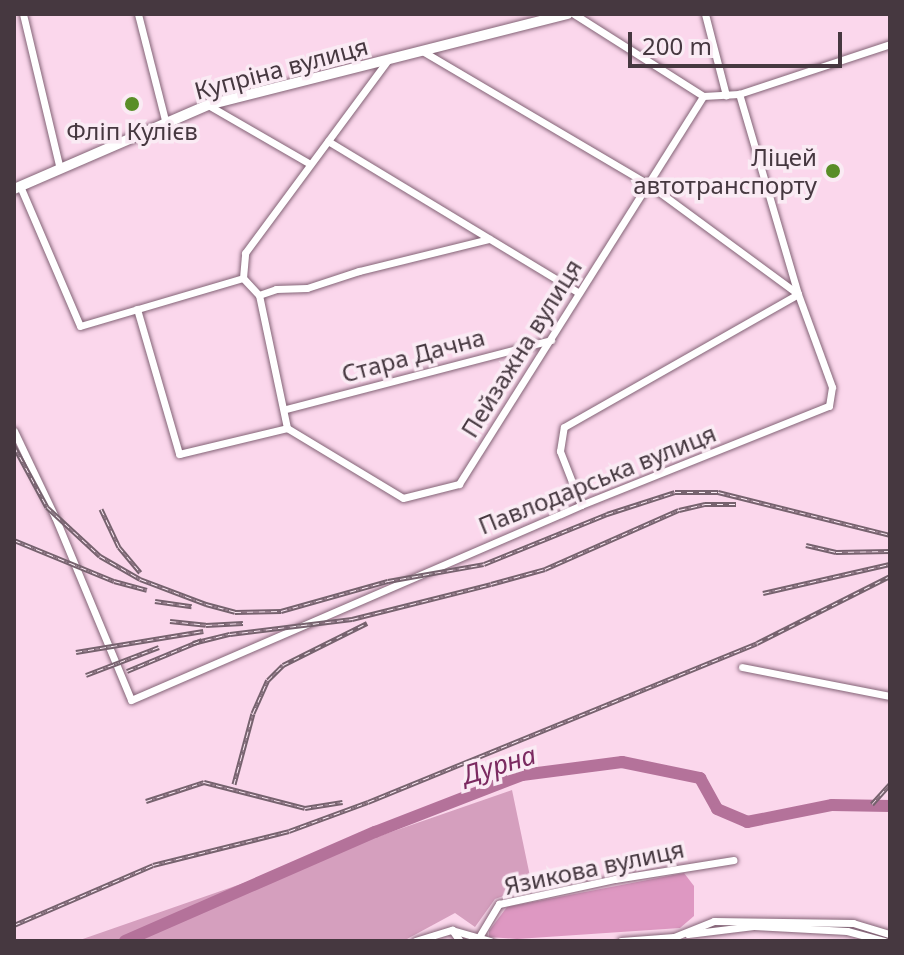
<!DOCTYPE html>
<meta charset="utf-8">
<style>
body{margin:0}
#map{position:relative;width:904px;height:955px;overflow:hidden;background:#fbd7ec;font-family:"Noto Sans",sans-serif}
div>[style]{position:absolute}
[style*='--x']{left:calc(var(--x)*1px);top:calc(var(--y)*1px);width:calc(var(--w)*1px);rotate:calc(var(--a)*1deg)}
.green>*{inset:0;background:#d59fbe}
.forest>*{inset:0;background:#de98c2}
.river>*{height:12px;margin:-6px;padding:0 6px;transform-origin:6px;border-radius:6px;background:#b4729a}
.roads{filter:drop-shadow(0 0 2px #836376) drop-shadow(0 0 2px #836376)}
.minor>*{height:7px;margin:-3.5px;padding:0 3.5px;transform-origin:3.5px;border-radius:3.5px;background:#fff}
.secondary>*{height:10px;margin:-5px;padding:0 5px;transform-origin:5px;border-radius:5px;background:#fff}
.rail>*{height:5px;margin-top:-2.5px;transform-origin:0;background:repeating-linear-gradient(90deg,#faebf4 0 6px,#76626e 0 12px);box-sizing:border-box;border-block:2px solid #76626e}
.dots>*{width:22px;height:22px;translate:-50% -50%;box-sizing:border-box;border:4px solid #faebf4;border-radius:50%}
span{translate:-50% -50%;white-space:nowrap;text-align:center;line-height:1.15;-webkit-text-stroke:7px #faebf4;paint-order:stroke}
.street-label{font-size:24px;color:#463840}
.poi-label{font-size:24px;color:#463840}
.right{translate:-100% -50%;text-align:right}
.water-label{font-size:26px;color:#7b2b61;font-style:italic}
.frame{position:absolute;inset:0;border:16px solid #463840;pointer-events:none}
.scale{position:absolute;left:628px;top:32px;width:214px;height:36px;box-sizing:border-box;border:4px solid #463840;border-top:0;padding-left:10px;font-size:24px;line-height:28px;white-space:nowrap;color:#463840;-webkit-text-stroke:6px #faebf4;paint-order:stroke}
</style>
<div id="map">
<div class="green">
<i style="clip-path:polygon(512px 790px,532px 886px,495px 899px,475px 927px,455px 913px,407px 939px,394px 941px,77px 941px)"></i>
</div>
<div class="forest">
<i style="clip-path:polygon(684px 873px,694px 886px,694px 916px,680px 928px,517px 939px,489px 937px,489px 931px,507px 907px)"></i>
</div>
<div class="river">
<i style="--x:125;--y:941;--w:273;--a:-23.6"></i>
<i style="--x:375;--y:832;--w:158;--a:-21.2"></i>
<i style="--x:522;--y:775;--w:101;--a:-7.4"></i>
<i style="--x:622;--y:762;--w:80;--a:11.6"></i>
<i style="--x:700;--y:778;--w:35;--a:61"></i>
<i style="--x:717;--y:809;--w:33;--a:23"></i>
<i style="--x:747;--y:822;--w:87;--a:-11.3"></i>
<i style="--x:832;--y:805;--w:58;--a:1"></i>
</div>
<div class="roads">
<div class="minor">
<i style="--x:23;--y:14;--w:159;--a:76.6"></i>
<i style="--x:138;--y:14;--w:114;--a:75.7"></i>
<i style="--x:574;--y:14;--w:153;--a:32.4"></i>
<i style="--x:705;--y:14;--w:84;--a:75.5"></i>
<i style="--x:208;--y:105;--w:118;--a:30"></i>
<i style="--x:328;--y:141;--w:293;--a:31.2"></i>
<i style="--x:20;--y:186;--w:152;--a:66.8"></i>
<i style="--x:80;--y:326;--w:170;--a:-16.4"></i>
<i style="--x:243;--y:278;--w:25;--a:-85"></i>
<i style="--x:245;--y:253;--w:240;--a:-53.5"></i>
<i style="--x:243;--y:278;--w:23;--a:47"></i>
<i style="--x:259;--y:295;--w:136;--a:78.1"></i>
<i style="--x:259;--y:295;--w:18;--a:-19"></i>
<i style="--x:276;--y:289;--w:31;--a:-2"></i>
<i style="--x:307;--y:288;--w:55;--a:-18.1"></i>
<i style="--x:359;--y:271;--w:134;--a:-13.8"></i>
<i style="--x:137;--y:309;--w:151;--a:73.8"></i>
<i style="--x:179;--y:454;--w:111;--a:-13.5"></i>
<i style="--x:286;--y:409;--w:274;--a:-14.6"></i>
<i style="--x:287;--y:428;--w:135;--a:31.1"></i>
<i style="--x:403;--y:498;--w:58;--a:-14"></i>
<i style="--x:459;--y:484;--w:458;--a:-57.8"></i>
<i style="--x:703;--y:96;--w:36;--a:-3"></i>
<i style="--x:739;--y:94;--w:159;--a:-18.3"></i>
<i style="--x:14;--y:431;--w:95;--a:64.5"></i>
<i style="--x:55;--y:517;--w:198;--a:67.4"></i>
<i style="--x:131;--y:700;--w:490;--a:-23.4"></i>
<i style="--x:581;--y:505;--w:267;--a:-21.8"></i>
<i style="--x:829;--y:406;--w:19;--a:-81"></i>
<i style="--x:832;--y:387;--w:99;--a:-110.1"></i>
<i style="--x:798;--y:294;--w:186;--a:-143.7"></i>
<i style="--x:648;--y:184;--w:262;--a:-149.5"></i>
<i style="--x:581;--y:505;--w:58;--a:-111.3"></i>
<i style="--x:560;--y:451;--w:24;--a:-81"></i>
<i style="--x:564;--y:427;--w:269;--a:-29.6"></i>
<i style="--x:798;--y:294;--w:209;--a:-106.4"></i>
<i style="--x:742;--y:667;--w:151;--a:11.1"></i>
<i style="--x:452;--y:930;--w:14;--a:54"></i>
<i style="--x:688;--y:934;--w:66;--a:-6.9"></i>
<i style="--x:754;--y:926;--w:93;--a:3.1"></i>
<i style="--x:847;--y:931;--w:38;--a:15"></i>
<i style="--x:479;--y:937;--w:39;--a:-59"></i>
<i style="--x:499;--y:904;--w:119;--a:-12.2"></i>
<i style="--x:615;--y:879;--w:120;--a:-9.1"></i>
<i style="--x:415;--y:941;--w:39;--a:-17"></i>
<i style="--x:452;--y:930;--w:40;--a:16"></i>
<i style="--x:621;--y:941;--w:53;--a:-4.3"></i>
<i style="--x:674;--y:937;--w:43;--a:-21.8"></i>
<i style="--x:714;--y:921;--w:139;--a:0.8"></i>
<i style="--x:853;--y:923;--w:39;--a:17"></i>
</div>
<div class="secondary">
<i style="--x:14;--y:189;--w:211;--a:-23.4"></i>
<i style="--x:208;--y:105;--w:371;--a:-14.2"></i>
</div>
</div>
<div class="rail">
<i style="--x:14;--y:446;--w:69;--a:61.6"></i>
<i style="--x:47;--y:507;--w:72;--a:42.8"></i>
<i style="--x:100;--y:556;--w:46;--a:29.9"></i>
<i style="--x:140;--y:579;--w:71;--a:20.7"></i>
<i style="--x:206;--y:604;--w:30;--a:15"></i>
<i style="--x:235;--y:612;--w:46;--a:-1.2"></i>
<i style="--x:281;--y:611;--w:111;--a:-15.7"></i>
<i style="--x:388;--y:581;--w:97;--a:-10"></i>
<i style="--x:484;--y:564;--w:133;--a:-22.1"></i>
<i style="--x:607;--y:514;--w:71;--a:-17.9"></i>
<i style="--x:675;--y:492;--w:43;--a:0"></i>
<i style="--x:718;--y:492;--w:177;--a:14"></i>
<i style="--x:101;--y:509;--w:42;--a:64.7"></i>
<i style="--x:119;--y:547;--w:33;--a:50"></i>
<i style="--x:14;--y:540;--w:108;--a:22.3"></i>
<i style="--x:114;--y:581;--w:34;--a:15"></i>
<i style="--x:806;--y:545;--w:31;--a:13"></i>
<i style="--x:836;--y:552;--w:54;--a:-1.1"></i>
<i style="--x:763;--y:593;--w:130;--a:-12.9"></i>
<i style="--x:155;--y:601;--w:37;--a:8"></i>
<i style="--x:170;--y:621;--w:36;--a:6"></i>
<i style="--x:206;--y:625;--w:37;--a:-3"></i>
<i style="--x:193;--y:643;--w:38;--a:-14"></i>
<i style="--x:230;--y:634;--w:123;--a:-7"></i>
<i style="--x:352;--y:619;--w:143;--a:-14.1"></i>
<i style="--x:491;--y:584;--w:56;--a:-15.5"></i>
<i style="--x:545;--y:569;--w:146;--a:-23.8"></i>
<i style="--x:679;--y:510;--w:27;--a:-13"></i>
<i style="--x:705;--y:504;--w:31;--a:0"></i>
<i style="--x:76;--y:652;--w:129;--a:-9.4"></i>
<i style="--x:127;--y:671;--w:81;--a:-22.5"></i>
<i style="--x:86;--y:675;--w:78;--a:-21"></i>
<i style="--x:234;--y:784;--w:73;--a:-75"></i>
<i style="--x:253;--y:713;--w:36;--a:-66"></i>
<i style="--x:268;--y:680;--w:21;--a:-45"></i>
<i style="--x:283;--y:665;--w:94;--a:-26.6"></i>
<i style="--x:146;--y:801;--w:61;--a:-18.1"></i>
<i style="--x:204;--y:782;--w:104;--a:14.4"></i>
<i style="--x:305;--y:808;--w:38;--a:-9"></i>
<i style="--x:872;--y:804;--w:27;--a:-48"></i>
<i style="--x:14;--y:925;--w:151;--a:-23.3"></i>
<i style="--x:153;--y:865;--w:140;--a:-14"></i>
<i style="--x:289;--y:831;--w:84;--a:-20.2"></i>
<i style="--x:368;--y:802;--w:420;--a:-22.2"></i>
<i style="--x:757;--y:643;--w:149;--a:-26.7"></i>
</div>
<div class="dots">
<i style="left:132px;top:104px;background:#598e27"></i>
<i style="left:833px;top:171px;background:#598e27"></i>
</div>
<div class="street-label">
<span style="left:281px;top:68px;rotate:-15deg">Купріна вулиця</span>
<span style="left:521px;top:348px;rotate:-58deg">Пейзажна вулиця</span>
<span style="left:413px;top:355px;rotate:-15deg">Стара Дачна</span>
<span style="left:597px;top:479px;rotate:-22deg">Павлодарська вулиця</span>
<span style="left:594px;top:867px;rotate:-12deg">Язикова вулиця</span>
</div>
<div class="poi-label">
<span style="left:132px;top:131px">Фліп Кулієв</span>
<span class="right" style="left:817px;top:171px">Ліцей<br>автотранспорту</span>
</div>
<div class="water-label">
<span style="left:499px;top:765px;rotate:-17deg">Дурна</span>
</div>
<div class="frame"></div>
<div class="scale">200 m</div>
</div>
